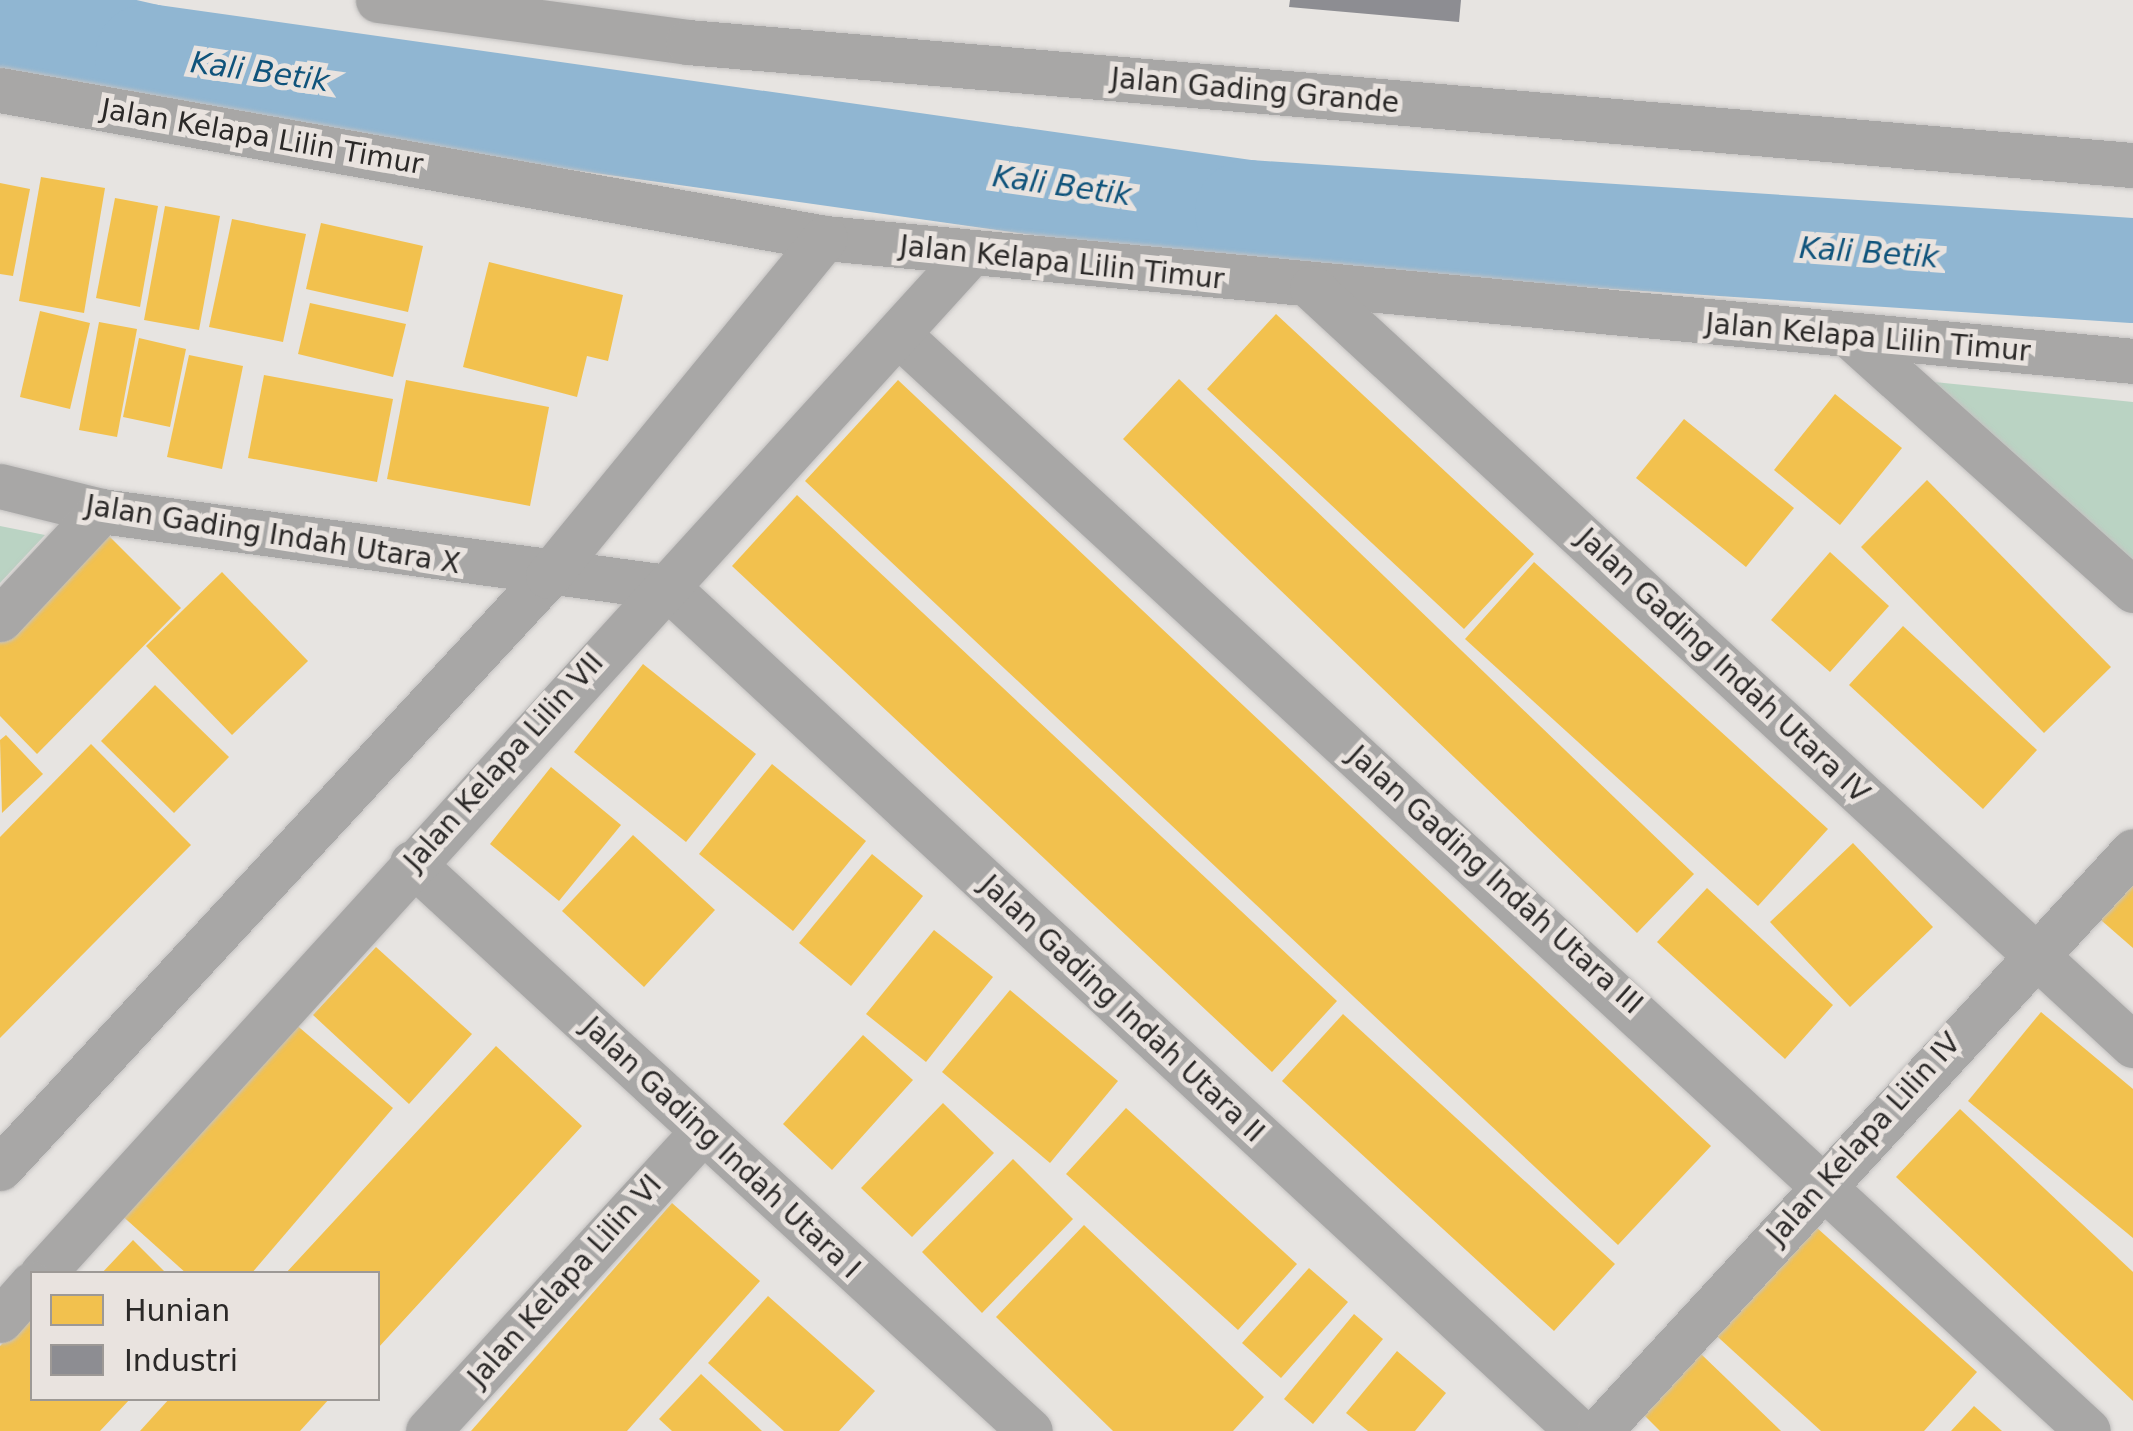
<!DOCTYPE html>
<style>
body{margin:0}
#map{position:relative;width:2133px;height:1431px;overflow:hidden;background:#e7e4e1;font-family:"DejaVu Sans",sans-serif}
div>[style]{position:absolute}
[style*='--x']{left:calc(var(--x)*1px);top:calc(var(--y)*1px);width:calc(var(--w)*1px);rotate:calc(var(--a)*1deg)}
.green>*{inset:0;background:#bad3c3}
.homes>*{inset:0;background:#f2c14e}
.industry>*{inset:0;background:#8d8d92}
.river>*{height:105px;margin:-52.5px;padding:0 52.5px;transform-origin:52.5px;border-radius:52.5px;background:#90b6d2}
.roads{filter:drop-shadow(0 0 2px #c4c2c1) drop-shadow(0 0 2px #c4c2c1)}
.street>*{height:45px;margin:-22.5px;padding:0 22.5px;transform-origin:22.5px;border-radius:22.5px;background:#a8a7a6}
span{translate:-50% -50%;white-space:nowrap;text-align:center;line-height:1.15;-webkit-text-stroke:10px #e9e3df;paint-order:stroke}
.street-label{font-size:28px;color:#2b2928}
.water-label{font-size:30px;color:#0f537b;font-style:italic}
.legend{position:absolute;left:30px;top:1271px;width:350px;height:130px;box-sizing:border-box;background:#e9e3df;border:2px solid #9d9996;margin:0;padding:12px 18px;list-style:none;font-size:30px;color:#2b2928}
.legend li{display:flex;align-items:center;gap:20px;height:50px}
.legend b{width:50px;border:2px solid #9d9996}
</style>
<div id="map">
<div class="green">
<i style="clip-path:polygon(1934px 382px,2133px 402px,2133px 576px)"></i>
<i style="clip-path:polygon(0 526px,45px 535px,0 583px)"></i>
</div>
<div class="homes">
<i style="clip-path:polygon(41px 177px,105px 188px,84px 313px,19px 301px)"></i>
<i style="clip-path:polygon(0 183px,30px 189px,13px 276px,0 274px)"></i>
<i style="clip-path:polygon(115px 198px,158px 206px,140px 307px,96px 298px)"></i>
<i style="clip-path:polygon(165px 206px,220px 216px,199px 330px,144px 320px)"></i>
<i style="clip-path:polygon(232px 219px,306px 234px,283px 342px,209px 327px)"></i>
<i style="clip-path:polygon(321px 223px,423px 246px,408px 312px,306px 289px)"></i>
<i style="clip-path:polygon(489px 262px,623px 295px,608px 361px,587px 356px,577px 397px,463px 367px)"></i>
<i style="clip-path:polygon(310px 303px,406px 324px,393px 377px,298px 354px)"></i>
<i style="clip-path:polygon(40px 311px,90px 323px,70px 409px,20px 397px)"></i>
<i style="clip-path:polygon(1276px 314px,1534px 554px,1464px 629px,1207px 389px)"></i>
<i style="clip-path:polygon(99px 322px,137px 329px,117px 437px,79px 430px)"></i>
<i style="clip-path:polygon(139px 338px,186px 349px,170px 427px,123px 417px)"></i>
<i style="clip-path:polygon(189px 355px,243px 366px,222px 469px,167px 457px)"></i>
<i style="clip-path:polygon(264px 375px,393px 399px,377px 482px,248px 458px)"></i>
<i style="clip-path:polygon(1179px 379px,1694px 874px,1637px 933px,1123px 439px)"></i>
<i style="clip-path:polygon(406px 380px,549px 407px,530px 506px,387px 479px)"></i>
<i style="clip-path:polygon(898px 380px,1711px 1146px,1618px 1245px,805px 481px)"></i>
<i style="clip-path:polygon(1835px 394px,1902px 448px,1840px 525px,1774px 470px)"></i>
<i style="clip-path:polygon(1684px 419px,1794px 508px,1746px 567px,1636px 478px)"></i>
<i style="clip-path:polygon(1927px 480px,2111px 667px,2044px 733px,1861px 547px)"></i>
<i style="clip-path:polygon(797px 495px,1337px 1001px,1272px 1072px,732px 566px)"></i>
<i style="clip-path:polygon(106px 533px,181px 608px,37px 754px,0 716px,0 642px)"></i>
<i style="clip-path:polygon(1830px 552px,1889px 606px,1830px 672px,1771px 620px)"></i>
<i style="clip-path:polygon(1534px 562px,1828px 829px,1758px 906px,1465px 639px)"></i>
<i style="clip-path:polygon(222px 572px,308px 661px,232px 735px,146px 646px)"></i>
<i style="clip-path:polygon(1903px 626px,2037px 750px,1983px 809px,1849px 685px)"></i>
<i style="clip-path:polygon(643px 664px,756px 754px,686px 842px,574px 752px)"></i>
<i style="clip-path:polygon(155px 685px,229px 757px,174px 813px,101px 741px)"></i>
<i style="clip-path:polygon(6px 735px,43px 774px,2px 813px,0 740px)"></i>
<i style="clip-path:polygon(91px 744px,191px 845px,0 1038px,0 837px)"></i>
<i style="clip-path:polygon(772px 764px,866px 841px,793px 931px,699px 854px)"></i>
<i style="clip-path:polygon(551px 767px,621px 825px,559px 901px,490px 844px)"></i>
<i style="clip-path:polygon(633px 835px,715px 910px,644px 987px,562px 911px)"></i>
<i style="clip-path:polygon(1853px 843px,1933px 927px,1850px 1007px,1770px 922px)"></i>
<i style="clip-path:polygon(872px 854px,923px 896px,851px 986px,799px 943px)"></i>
<i style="clip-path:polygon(2133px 868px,2133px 948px,2094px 914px)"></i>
<i style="clip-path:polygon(1707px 888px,1833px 1005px,1785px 1059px,1657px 942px)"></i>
<i style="clip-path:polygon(934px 930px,993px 977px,926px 1062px,866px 1014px)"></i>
<i style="clip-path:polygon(376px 947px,472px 1034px,409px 1104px,313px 1015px)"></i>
<i style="clip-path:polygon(1010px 990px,1118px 1081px,1050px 1163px,942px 1072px)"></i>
<i style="clip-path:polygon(2041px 1012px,2133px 1089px,2133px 1238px,1968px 1101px)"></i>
<i style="clip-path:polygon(1343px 1014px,1615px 1264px,1554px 1331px,1282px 1081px)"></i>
<i style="clip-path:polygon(286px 1016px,393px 1108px,251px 1274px,187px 1274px,118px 1212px)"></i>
<i style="clip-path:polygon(863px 1035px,913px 1080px,832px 1170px,783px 1124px)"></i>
<i style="clip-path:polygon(496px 1046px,582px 1126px,378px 1348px,378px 1274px,285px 1274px)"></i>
<i style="clip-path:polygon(943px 1103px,994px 1153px,912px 1237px,861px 1188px)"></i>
<i style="clip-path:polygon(1126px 1108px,1297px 1264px,1238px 1330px,1066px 1174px)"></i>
<i style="clip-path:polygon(1960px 1109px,2133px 1272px,2133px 1401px,1896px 1177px)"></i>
<i style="clip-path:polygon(1013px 1159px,1073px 1219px,982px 1313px,922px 1252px)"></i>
<i style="clip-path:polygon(672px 1203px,760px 1281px,627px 1431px,471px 1431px)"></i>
<i style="clip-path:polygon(1806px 1218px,1977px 1372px,1924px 1431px,1821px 1431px,1708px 1328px)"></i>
<i style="clip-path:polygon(1084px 1225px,1264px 1397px,1233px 1431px,1113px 1431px,996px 1317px)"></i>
<i style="clip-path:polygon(133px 1240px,167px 1274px,101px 1274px)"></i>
<i style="clip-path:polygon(1309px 1268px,1348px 1302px,1281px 1378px,1242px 1343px)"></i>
<i style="clip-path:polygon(768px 1296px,875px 1391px,839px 1431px,784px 1431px,708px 1363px)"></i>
<i style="clip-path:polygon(32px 1312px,32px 1398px,131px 1398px,100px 1431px,0 1431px,0 1346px)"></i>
<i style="clip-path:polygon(1354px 1314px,1383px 1339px,1313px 1424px,1284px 1399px)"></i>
<i style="clip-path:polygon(1397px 1351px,1446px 1393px,1415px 1431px,1368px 1431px,1346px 1413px)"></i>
<i style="clip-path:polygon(1701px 1354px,1781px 1431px,1660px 1431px,1643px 1414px)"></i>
<i style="clip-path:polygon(701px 1374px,762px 1431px,672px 1431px,659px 1419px)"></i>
<i style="clip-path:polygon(170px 1398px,330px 1398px,300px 1431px,140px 1431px)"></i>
<i style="clip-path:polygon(1974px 1406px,2002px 1431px,1951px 1431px)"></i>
</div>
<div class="industry">
<i style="clip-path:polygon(1290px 0,1461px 0,1459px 22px,1289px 7px)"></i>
</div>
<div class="river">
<i style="--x:0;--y:22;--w:151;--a:13"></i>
<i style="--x:147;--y:56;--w:1111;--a:8.07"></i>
<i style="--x:1247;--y:212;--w:888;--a:3.75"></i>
</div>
<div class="roads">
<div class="street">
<i style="--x:378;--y:0;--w:313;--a:7.7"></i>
<i style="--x:688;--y:42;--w:1450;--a:4.87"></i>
<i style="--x:0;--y:90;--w:838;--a:10.17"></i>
<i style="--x:825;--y:238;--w:1314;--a:5.37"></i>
<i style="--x:1312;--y:288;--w:1117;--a:42.68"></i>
<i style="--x:898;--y:334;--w:1618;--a:42.67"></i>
<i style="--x:1851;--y:337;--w:379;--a:41.9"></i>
<i style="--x:0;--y:486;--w:104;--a:13.9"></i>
<i style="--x:101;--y:511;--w:571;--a:7.65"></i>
<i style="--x:667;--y:587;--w:1242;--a:42.81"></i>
<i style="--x:0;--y:619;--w:148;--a:-46.9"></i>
<i style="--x:412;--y:863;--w:839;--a:42.59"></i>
<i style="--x:0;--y:1168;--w:807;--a:-47.21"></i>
<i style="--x:548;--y:576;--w:437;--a:-50.7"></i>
<i style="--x:42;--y:1274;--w:1378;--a:-47.71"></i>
<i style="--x:0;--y:1320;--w:48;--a:-48.4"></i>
<i style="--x:428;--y:1431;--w:406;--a:-47.5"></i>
<i style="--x:1599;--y:1431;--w:788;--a:-47.36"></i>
</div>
</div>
<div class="street-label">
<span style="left:1255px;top:91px;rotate:5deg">Jalan Gading Grande</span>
<span style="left:262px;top:137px;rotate:10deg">Jalan Kelapa Lilin Timur</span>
<span style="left:1062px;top:263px;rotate:6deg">Jalan Kelapa Lilin Timur</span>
<span style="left:1868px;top:338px;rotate:5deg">Jalan Kelapa Lilin Timur</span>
<span style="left:273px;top:535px;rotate:9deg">Jalan Gading Indah Utara X</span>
<span style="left:1723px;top:666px;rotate:43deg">Jalan Gading Indah Utara IV</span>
<span style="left:504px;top:762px;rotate:-48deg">Jalan Kelapa Lilin VII</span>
<span style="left:1495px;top:880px;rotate:42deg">Jalan Gading Indah Utara III</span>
<span style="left:1122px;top:1009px;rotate:43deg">Jalan Gading Indah Utara II</span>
<span style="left:1864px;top:1139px;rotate:-48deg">Jalan Kelapa Lilin IV</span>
<span style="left:721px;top:1148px;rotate:43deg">Jalan Gading Indah Utara I</span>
<span style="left:565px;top:1281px;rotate:-48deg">Jalan Kelapa Lilin VI</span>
</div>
<div class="water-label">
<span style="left:260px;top:72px;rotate:8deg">Kali Betik</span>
<span style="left:1062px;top:186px;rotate:8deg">Kali Betik</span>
<span style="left:1869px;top:253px;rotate:4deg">Kali Betik</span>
</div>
<ul class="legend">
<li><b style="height:28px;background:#f2c14e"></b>Hunian</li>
<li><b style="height:28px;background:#8d8d92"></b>Industri</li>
</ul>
</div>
